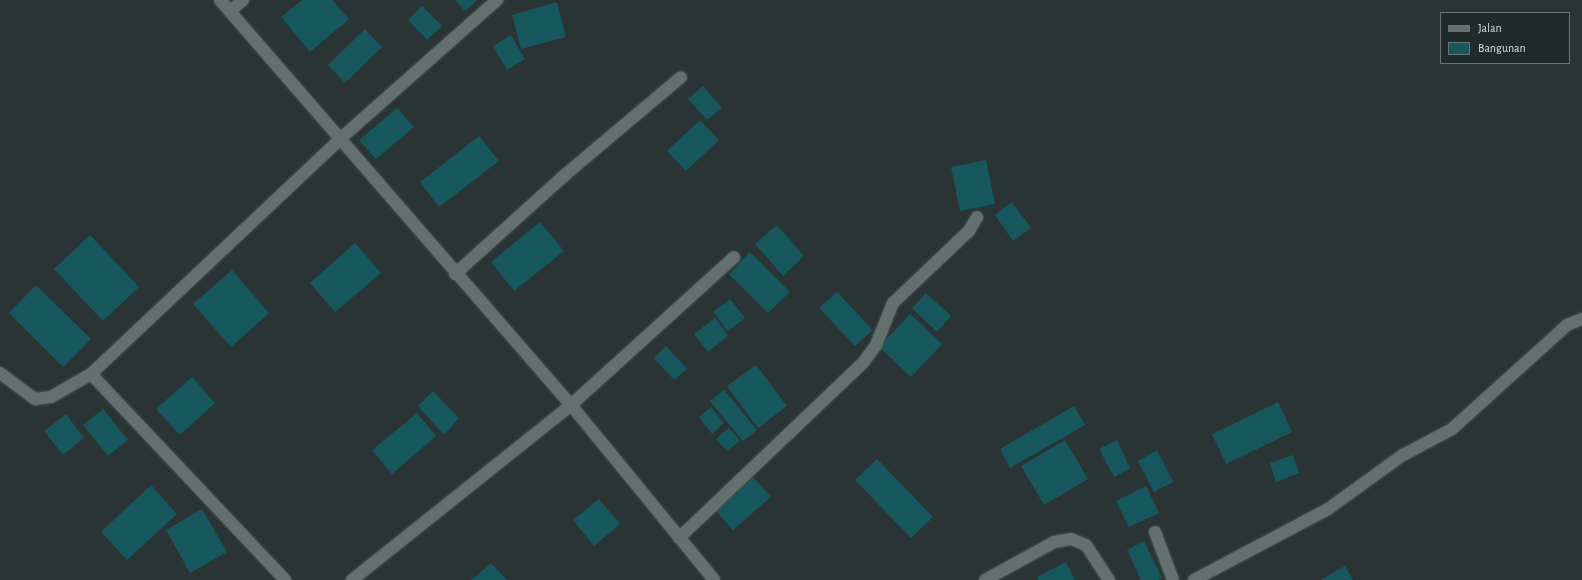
<!DOCTYPE html>
<style>
body{margin:0}
#map{position:relative;width:1582px;height:580px;overflow:hidden;background:#2b3435;font-family:"Alegreya Sans",sans-serif}
div>[style]{position:absolute}
[style*='--x']{left:calc(var(--x)*1px);top:calc(var(--y)*1px);width:calc(var(--w)*1px);rotate:calc(var(--a)*1deg)}
.building>*{inset:0;background:#16585d}
.roads{filter:drop-shadow(0 0 1px #4a5253) drop-shadow(0 0 1px #4a5253)}
.service>*{height:12px;margin:-6px;padding:0 6px;transform-origin:6px;border-radius:6px;background:#646f70}
.minor>*{height:12px;margin:-6px;padding:0 6px;transform-origin:6px;border-radius:6px;background:#646f70}
span{translate:-50% -50%;white-space:nowrap;text-align:center;line-height:1.15;-webkit-text-stroke:3.5px #212a2b;paint-order:stroke}
.legend{position:absolute;left:1440px;top:12px;width:130px;height:52px;box-sizing:border-box;background:#212a2b;border:1px solid #6a7273;margin:0;padding:5px 7px;list-style:none;font-size:12px;color:#d8dede}
.legend li{display:flex;align-items:center;gap:8px;height:20px}
.legend b{width:20px;border:1px solid #6a7273}
</style>
<div id="map">
<div class="building">
<i style="clip-path:polygon(302px 0,332px 0,349px 19px,310px 52px,281px 17px)"></i>
<i style="clip-path:polygon(455px 0,477px 0,465px 11px)"></i>
<i style="clip-path:polygon(557px 2px,566px 37px,521px 49px,512px 15px)"></i>
<i style="clip-path:polygon(422px 6px,442px 26px,427px 40px,408px 20px)"></i>
<i style="clip-path:polygon(365px 29px,382px 47px,345px 83px,328px 65px)"></i>
<i style="clip-path:polygon(511px 35px,525px 59px,507px 70px,493px 46px)"></i>
<i style="clip-path:polygon(703px 86px,722px 108px,707px 120px,688px 99px)"></i>
<i style="clip-path:polygon(397px 108px,414px 127px,376px 159px,359px 140px)"></i>
<i style="clip-path:polygon(700px 120px,719px 140px,686px 171px,667px 151px)"></i>
<i style="clip-path:polygon(479px 136px,499px 161px,439px 207px,420px 182px)"></i>
<i style="clip-path:polygon(986px 160px,995px 204px,960px 211px,951px 167px)"></i>
<i style="clip-path:polygon(1012px 202px,1031px 228px,1013px 241px,995px 215px)"></i>
<i style="clip-path:polygon(540px 222px,564px 251px,514px 291px,491px 262px)"></i>
<i style="clip-path:polygon(777px 225px,804px 256px,783px 276px,755px 244px)"></i>
<i style="clip-path:polygon(90px 235px,139px 287px,103px 321px,54px 269px)"></i>
<i style="clip-path:polygon(355px 243px,381px 273px,335px 312px,310px 283px)"></i>
<i style="clip-path:polygon(750px 252px,790px 292px,768px 313px,729px 274px)"></i>
<i style="clip-path:polygon(232px 270px,269px 313px,231px 347px,193px 304px)"></i>
<i style="clip-path:polygon(36px 285px,91px 339px,63px 367px,9px 313px)"></i>
<i style="clip-path:polygon(837px 292px,873px 330px,855px 346px,819px 308px)"></i>
<i style="clip-path:polygon(926px 293px,951px 316px,937px 332px,912px 308px)"></i>
<i style="clip-path:polygon(730px 299px,745px 318px,728px 331px,713px 312px)"></i>
<i style="clip-path:polygon(910px 314px,942px 344px,911px 377px,879px 347px)"></i>
<i style="clip-path:polygon(715px 318px,728px 336px,708px 352px,694px 334px)"></i>
<i style="clip-path:polygon(666px 346px,687px 369px,674px 380px,654px 358px)"></i>
<i style="clip-path:polygon(756px 365px,787px 406px,758px 428px,727px 386px)"></i>
<i style="clip-path:polygon(192px 377px,215px 403px,180px 435px,156px 409px)"></i>
<i style="clip-path:polygon(724px 390px,757px 430px,743px 441px,710px 401px)"></i>
<i style="clip-path:polygon(433px 391px,459px 418px,444px 435px,418px 406px)"></i>
<i style="clip-path:polygon(1278px 402px,1292px 432px,1226px 464px,1212px 434px)"></i>
<i style="clip-path:polygon(1074px 406px,1085px 425px,1010px 468px,1000px 449px)"></i>
<i style="clip-path:polygon(711px 407px,724px 423px,712px 434px,699px 417px)"></i>
<i style="clip-path:polygon(103px 409px,128px 440px,108px 456px,83px 425px)"></i>
<i style="clip-path:polygon(417px 413px,436px 436px,392px 474px,372px 450px)"></i>
<i style="clip-path:polygon(66px 414px,84px 438px,63px 455px,44px 431px)"></i>
<i style="clip-path:polygon(729px 428px,740px 441px,727px 451px,716px 439px)"></i>
<i style="clip-path:polygon(1065px 440px,1088px 479px,1044px 505px,1021px 466px)"></i>
<i style="clip-path:polygon(1117px 440px,1130px 468px,1114px 477px,1099px 449px)"></i>
<i style="clip-path:polygon(1157px 450px,1173px 482px,1154px 492px,1138px 461px)"></i>
<i style="clip-path:polygon(1293px 455px,1299px 473px,1276px 482px,1270px 463px)"></i>
<i style="clip-path:polygon(877px 459px,933px 517px,911px 538px,855px 480px)"></i>
<i style="clip-path:polygon(753px 477px,771px 497px,733px 530px,716px 511px)"></i>
<i style="clip-path:polygon(151px 485px,177px 514px,127px 560px,101px 532px)"></i>
<i style="clip-path:polygon(1146px 486px,1159px 513px,1129px 527px,1116px 501px)"></i>
<i style="clip-path:polygon(599px 499px,620px 524px,594px 546px,573px 520px)"></i>
<i style="clip-path:polygon(202px 509px,227px 552px,190px 573px,166px 530px)"></i>
<i style="clip-path:polygon(1144px 541px,1162px 578px,1158px 580px,1141px 580px,1127px 550px)"></i>
<i style="clip-path:polygon(1066px 562px,1075px 580px,1038px 580px,1037px 577px)"></i>
<i style="clip-path:polygon(491px 563px,507px 580px,471px 580px)"></i>
<i style="clip-path:polygon(1345px 566px,1353px 580px,1321px 580px)"></i>
</div>
<div class="roads">
<div class="service">
<i style="--x:1155;--y:532;--w:51;--a:69.4"></i>
<i style="--x:1194;--y:580;--w:152;--a:-27.9"></i>
<i style="--x:1328;--y:509;--w:92;--a:-35.8"></i>
<i style="--x:1403;--y:455;--w:55;--a:-28"></i>
<i style="--x:1452;--y:429;--w:155;--a:-42.1"></i>
<i style="--x:1567;--y:325;--w:16;--a:-22"></i>
</div>
<div class="minor">
<i style="--x:220;--y:0;--w:536;--a:49.09"></i>
<i style="--x:571;--y:405;--w:226;--a:50.7"></i>
<i style="--x:230;--y:11;--w:17;--a:-40"></i>
<i style="--x:455;--y:274;--w:149;--a:-42"></i>
<i style="--x:566;--y:174;--w:150;--a:-40.1"></i>
<i style="--x:0;--y:373;--w:44;--a:36.6"></i>
<i style="--x:35;--y:399;--w:16;--a:-7"></i>
<i style="--x:51;--y:397;--w:46;--a:-29.9"></i>
<i style="--x:91;--y:374;--w:342;--a:-43.3"></i>
<i style="--x:340;--y:139;--w:210;--a:-41.5"></i>
<i style="--x:91;--y:374;--w:283;--a:46.7"></i>
<i style="--x:679;--y:538;--w:254;--a:-43.6"></i>
<i style="--x:863;--y:363;--w:22;--a:-54"></i>
<i style="--x:876;--y:345;--w:45;--a:-68"></i>
<i style="--x:893;--y:303;--w:105;--a:-43.5"></i>
<i style="--x:969;--y:231;--w:16;--a:-60"></i>
<i style="--x:352;--y:580;--w:280;--a:-38.6"></i>
<i style="--x:571;--y:405;--w:220;--a:-42.2"></i>
<i style="--x:985;--y:580;--w:79;--a:-28.8"></i>
<i style="--x:1054;--y:542;--w:17;--a:-10"></i>
<i style="--x:1071;--y:539;--w:16;--a:22"></i>
<i style="--x:1086;--y:545;--w:42;--a:56.7"></i>
</div>
</div>
<ul class="legend">
<li><b style="height:5px;background:#646f70"></b>Jalan</li>
<li><b style="height:11px;background:#16585d"></b>Bangunan</li>
</ul>
</div>
